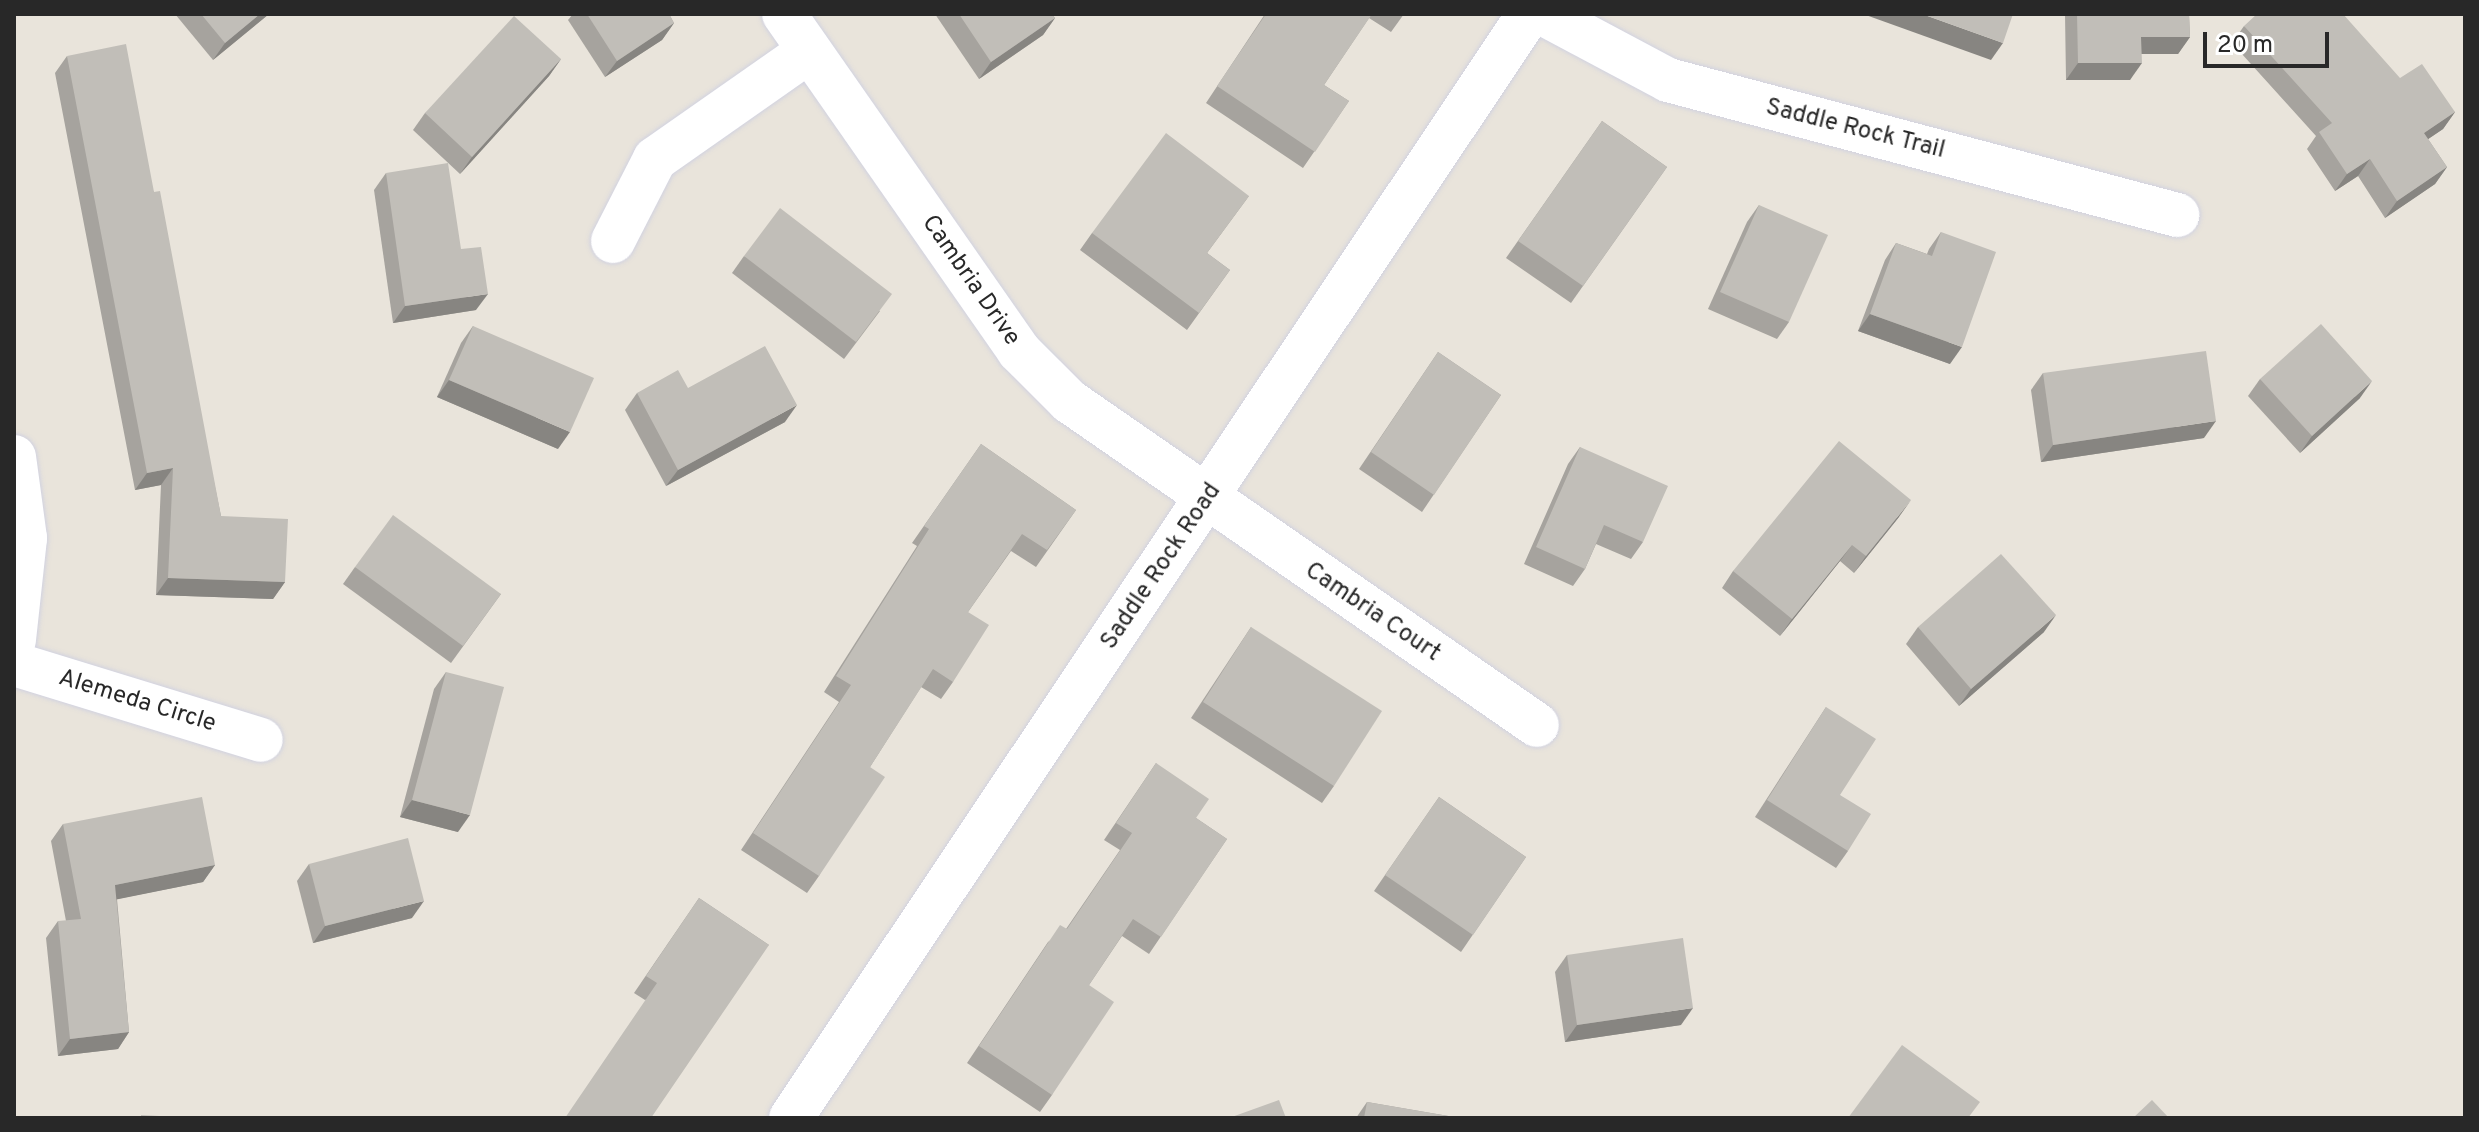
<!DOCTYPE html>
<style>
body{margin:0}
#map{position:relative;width:2479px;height:1132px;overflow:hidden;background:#e9e4db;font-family:Overpass,sans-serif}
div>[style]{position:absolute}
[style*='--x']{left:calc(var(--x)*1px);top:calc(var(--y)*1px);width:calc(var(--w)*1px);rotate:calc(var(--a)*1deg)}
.roads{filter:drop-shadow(0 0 2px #d1d2e0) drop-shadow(0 0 2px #d1d2e0)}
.minor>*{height:44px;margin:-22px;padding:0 22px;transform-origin:22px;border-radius:22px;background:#fff}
.wall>*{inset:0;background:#a6a39e}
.shaded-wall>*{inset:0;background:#878581}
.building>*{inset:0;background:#c1beb8}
span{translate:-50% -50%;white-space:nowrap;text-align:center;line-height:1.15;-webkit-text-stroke:6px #fff;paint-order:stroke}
.street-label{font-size:24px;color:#282828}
.frame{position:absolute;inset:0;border:16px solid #282828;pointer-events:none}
.scale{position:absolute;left:2203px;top:32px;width:126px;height:36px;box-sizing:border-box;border:4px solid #282828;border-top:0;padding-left:10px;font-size:24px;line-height:28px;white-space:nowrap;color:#282828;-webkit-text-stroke:6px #fff;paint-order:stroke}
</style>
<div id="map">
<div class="roads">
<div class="minor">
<i style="--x:784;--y:14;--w:411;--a:55.1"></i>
<i style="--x:1019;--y:351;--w:71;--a:45"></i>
<i style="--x:1069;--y:401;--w:569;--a:34.7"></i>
<i style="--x:1544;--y:14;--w:140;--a:28"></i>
<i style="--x:1668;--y:80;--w:527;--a:14.85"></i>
<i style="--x:613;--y:241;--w:92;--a:-62.9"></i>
<i style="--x:655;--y:159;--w:188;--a:-35"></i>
<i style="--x:14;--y:457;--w:82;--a:82.3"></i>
<i style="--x:25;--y:538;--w:103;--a:96.2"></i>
<i style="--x:14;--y:664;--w:258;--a:17.1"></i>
<i style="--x:791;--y:1118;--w:1328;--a:-56.24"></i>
</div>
</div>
<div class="wall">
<i style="clip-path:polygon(175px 14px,269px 14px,213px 60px)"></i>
<i style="clip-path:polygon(573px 14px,669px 14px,674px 23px,662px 40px,605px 77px,568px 20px)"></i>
<i style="clip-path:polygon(935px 14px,1052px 14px,1055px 18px,1043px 35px,979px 79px)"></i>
<i style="clip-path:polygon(1265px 14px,1404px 14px,1391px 32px,1369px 18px,1324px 85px,1349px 101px,1303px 168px,1206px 103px)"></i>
<i style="clip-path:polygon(2065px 14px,2189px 14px,2190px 37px,2178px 54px,2141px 54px,2130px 80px,2066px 80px)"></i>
<i style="clip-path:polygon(2244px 26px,2455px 112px,2443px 129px,2428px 139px,2447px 167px,2435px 184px,2385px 218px,2358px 176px,2335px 191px,2307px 149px,2316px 136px,2232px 43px)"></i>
<i style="clip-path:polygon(67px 56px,154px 192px,221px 516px,285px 582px,273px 599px,156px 595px,161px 485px,135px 490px,55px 73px)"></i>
<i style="clip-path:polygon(561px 59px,549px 76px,460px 174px,413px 130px,425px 113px)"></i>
<i style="clip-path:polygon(1602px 121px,1667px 167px,1571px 303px,1506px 258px)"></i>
<i style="clip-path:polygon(386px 173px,476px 310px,393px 323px,374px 190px)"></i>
<i style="clip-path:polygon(1249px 196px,1207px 253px,1230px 270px,1187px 330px,1080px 250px,1092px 233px)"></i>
<i style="clip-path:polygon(1759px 205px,1789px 322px,1777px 339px,1708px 309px,1747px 222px)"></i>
<i style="clip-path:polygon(1941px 232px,1950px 364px,1858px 331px,1885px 260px,1896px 243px,1927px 254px,1929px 249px)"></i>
<i style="clip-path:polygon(744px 256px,880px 311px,844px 359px,732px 273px)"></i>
<i style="clip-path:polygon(473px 326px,558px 449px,437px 397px,461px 343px)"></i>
<i style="clip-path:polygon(1438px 352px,1501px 395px,1422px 512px,1359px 469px)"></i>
<i style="clip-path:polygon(2043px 373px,2204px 438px,2041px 462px,2031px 390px)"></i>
<i style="clip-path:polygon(2260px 379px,2360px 398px,2300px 453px,2248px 396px)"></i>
<i style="clip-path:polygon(688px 388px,785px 422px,666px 486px,625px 410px,637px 393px)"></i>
<i style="clip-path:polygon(981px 444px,1076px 510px,1036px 567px,1011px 551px,968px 612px,953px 682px,941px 699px,921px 687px,870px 767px,819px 876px,807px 893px,741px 850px,839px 702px,824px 692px,917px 546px,912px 543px)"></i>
<i style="clip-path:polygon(1580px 447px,1643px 542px,1631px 559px,1596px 544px,1585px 569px,1573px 586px,1524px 564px,1568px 464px)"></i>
<i style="clip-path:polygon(1899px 517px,1854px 573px,1840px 561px,1780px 636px,1722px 588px,1733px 571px)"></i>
<i style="clip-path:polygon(355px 567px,501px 594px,451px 663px,343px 584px)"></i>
<i style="clip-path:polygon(1251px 627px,1334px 786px,1322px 803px,1191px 718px)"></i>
<i style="clip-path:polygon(1918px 627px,2044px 632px,1959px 706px,1906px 644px)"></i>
<i style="clip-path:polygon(446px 672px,458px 832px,400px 817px,434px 689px)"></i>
<i style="clip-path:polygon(1826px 707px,1840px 795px,1848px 851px,1836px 868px,1755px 817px)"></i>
<i style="clip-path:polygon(1156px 763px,1196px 818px,1227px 839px,1149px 954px,1122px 936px,1089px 985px,1052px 1095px,1040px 1112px,967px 1063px,1048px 942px,1066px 929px,1120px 850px,1104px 840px)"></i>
<i style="clip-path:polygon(1439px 797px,1526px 857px,1461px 952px,1374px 891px)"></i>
<i style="clip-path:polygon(63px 824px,215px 865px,203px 882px,117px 899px,129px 1032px,118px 1049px,58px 1056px,46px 938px,58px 921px,66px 921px,51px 841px)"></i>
<i style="clip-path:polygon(309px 864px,412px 918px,313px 943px,297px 881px)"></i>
<i style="clip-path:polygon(699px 898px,769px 945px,645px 1000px,634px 993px)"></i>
<i style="clip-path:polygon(1567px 955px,1681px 1025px,1565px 1042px,1555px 972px)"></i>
<i style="clip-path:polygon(1367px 1102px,1460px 1118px,1356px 1118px)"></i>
</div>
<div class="shaded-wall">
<i style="clip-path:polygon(260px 14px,269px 14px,213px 60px,225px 43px)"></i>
<i style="clip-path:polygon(1863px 14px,1922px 14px,2003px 43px,1991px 60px)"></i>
<i style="clip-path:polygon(1055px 18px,1043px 35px,979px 79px,991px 62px)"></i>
<i style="clip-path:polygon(674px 23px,662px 40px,605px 77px,617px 61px)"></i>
<i style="clip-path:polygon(2141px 37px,2190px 37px,2178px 54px,2129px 54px)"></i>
<i style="clip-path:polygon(561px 59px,549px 76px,460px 174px,472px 157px)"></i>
<i style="clip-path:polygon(2078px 63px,2142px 63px,2130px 80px,2066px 80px)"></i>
<i style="clip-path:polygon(2455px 112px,2443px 129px,2412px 150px,2424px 133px)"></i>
<i style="clip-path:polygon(2370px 159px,2358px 176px,2335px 191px,2347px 174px)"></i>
<i style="clip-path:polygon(2447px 167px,2435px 184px,2385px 218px,2397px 201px)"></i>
<i style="clip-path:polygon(488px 294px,476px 310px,393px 323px,405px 306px)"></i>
<i style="clip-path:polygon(1870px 314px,1962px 347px,1950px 364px,1858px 331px)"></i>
<i style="clip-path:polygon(449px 380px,570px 432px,558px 449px,437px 397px)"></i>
<i style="clip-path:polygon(2372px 381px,2360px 398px,2300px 453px,2312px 436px)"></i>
<i style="clip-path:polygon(797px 405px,785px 422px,666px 486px,678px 470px)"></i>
<i style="clip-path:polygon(2216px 421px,2204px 438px,2041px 462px,2053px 445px)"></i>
<i style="clip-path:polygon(173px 468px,161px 485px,135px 490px,147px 473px)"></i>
<i style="clip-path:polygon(1911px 500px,1899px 517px,1854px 573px,1866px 556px)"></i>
<i style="clip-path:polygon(1852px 545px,1840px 561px,1780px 636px,1792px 619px)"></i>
<i style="clip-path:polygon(168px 578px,285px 582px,273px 599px,156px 595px)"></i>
<i style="clip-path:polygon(2056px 615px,2044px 632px,1959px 706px,1971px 689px)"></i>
<i style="clip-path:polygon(412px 800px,470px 815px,458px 832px,400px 817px)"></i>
<i style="clip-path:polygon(215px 865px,203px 882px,104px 902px,115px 885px)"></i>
<i style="clip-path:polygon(424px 901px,412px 918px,313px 943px,325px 926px)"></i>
<i style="clip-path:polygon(1693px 1008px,1681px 1025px,1565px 1042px,1577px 1025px)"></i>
<i style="clip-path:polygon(129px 1032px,118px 1049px,58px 1056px,70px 1039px)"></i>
</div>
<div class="building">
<i style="clip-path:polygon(201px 14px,260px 14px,225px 43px)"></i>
<i style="clip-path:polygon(587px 14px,669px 14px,674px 23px,617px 61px)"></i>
<i style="clip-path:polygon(959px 14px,1052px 14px,1055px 18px,991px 62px)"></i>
<i style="clip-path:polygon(1266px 14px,1372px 14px,1324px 85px,1349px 101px,1315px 152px,1217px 86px)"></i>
<i style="clip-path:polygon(1922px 14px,2013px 14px,2003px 43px)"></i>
<i style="clip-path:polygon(2077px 14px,2189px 14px,2190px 37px,2141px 37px,2142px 63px,2078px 63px)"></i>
<i style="clip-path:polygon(2257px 14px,2343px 14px,2400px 78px,2422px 64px,2455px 112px,2424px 133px,2447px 167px,2397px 201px,2370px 159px,2347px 174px,2319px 132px,2332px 123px,2244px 26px)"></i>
<i style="clip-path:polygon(514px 16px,561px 59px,472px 157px,425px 113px)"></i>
<i style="clip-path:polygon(126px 44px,154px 192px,160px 191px,221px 516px,288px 519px,285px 582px,168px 578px,173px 468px,147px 473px,67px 56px)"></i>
<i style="clip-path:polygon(1602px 121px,1667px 167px,1583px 286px,1518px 241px)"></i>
<i style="clip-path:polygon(1166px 133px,1249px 196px,1207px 253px,1230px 270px,1199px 313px,1092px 233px)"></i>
<i style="clip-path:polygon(448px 163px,461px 249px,481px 247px,488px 294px,405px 306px,386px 173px)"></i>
<i style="clip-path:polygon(1759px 205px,1828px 235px,1789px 322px,1720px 292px)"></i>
<i style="clip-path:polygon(780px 208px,892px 294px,856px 342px,744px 256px)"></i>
<i style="clip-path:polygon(1941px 232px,1996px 252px,1962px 347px,1870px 314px,1896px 243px,1932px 256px)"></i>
<i style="clip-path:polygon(2321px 324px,2372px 381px,2312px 436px,2260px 379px)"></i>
<i style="clip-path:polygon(473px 326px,594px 378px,570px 432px,449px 380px)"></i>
<i style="clip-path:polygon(765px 346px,797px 405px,678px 470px,637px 393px,678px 370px,688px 388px)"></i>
<i style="clip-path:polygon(2206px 351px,2216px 421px,2053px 445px,2043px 373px)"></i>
<i style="clip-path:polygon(1438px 352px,1501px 395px,1434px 495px,1371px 452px)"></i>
<i style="clip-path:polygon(1839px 441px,1911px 500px,1866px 556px,1852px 545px,1792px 619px,1733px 571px)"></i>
<i style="clip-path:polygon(981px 444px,1076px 510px,1047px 550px,1022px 534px,968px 612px,989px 625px,953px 682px,933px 669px,870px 767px,885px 777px,819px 876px,753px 833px,851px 685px,836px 676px,929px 529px,924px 526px)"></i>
<i style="clip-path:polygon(1580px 447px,1668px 486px,1643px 542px,1604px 525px,1585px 569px,1536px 547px)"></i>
<i style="clip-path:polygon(393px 515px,501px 594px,463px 646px,355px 567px)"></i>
<i style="clip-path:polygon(2001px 554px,2056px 615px,1971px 689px,1918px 627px)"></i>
<i style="clip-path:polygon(1251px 627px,1382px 711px,1334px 786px,1203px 702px)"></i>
<i style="clip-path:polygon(446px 672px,504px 687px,470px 815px,412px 800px)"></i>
<i style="clip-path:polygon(1826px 707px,1876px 739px,1840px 795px,1871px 814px,1848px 851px,1767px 800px)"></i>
<i style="clip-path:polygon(1156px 763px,1209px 799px,1196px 818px,1227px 839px,1161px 937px,1133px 919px,1089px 985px,1114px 1002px,1052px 1095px,979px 1046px,1060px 925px,1067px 929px,1132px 833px,1116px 823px)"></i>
<i style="clip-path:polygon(202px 797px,215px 865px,115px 885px,129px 1032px,70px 1039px,58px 921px,81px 919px,63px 824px)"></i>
<i style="clip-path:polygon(1439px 797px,1526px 857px,1473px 935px,1385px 875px)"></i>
<i style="clip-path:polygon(408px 838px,424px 901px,325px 926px,309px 864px)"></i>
<i style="clip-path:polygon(699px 898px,769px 945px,651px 1118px,565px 1118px,657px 983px,646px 976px)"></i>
<i style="clip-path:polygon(1683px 938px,1693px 1008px,1577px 1025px,1567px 955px)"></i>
<i style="clip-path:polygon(1902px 1045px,1980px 1102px,1968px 1118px,1848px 1118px)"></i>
<i style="clip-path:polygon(1279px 1100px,1286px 1118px,1229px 1118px)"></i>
<i style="clip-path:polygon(2152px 1100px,2169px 1118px,2133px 1118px)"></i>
<i style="clip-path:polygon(1367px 1102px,1460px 1118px,1364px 1118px)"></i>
<i style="clip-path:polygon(141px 1115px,196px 1118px,141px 1118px)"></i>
</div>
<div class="street-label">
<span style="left:1855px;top:130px;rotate:14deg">Saddle Rock Trail</span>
<span style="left:970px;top:281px;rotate:55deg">Cambria Drive</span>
<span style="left:1162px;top:567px;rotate:-56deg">Saddle Rock Road</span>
<span style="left:1372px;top:613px;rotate:34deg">Cambria Court</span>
<span style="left:137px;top:702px;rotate:17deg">Alemeda Circle</span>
</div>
<div class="frame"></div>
<div class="scale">20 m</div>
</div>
